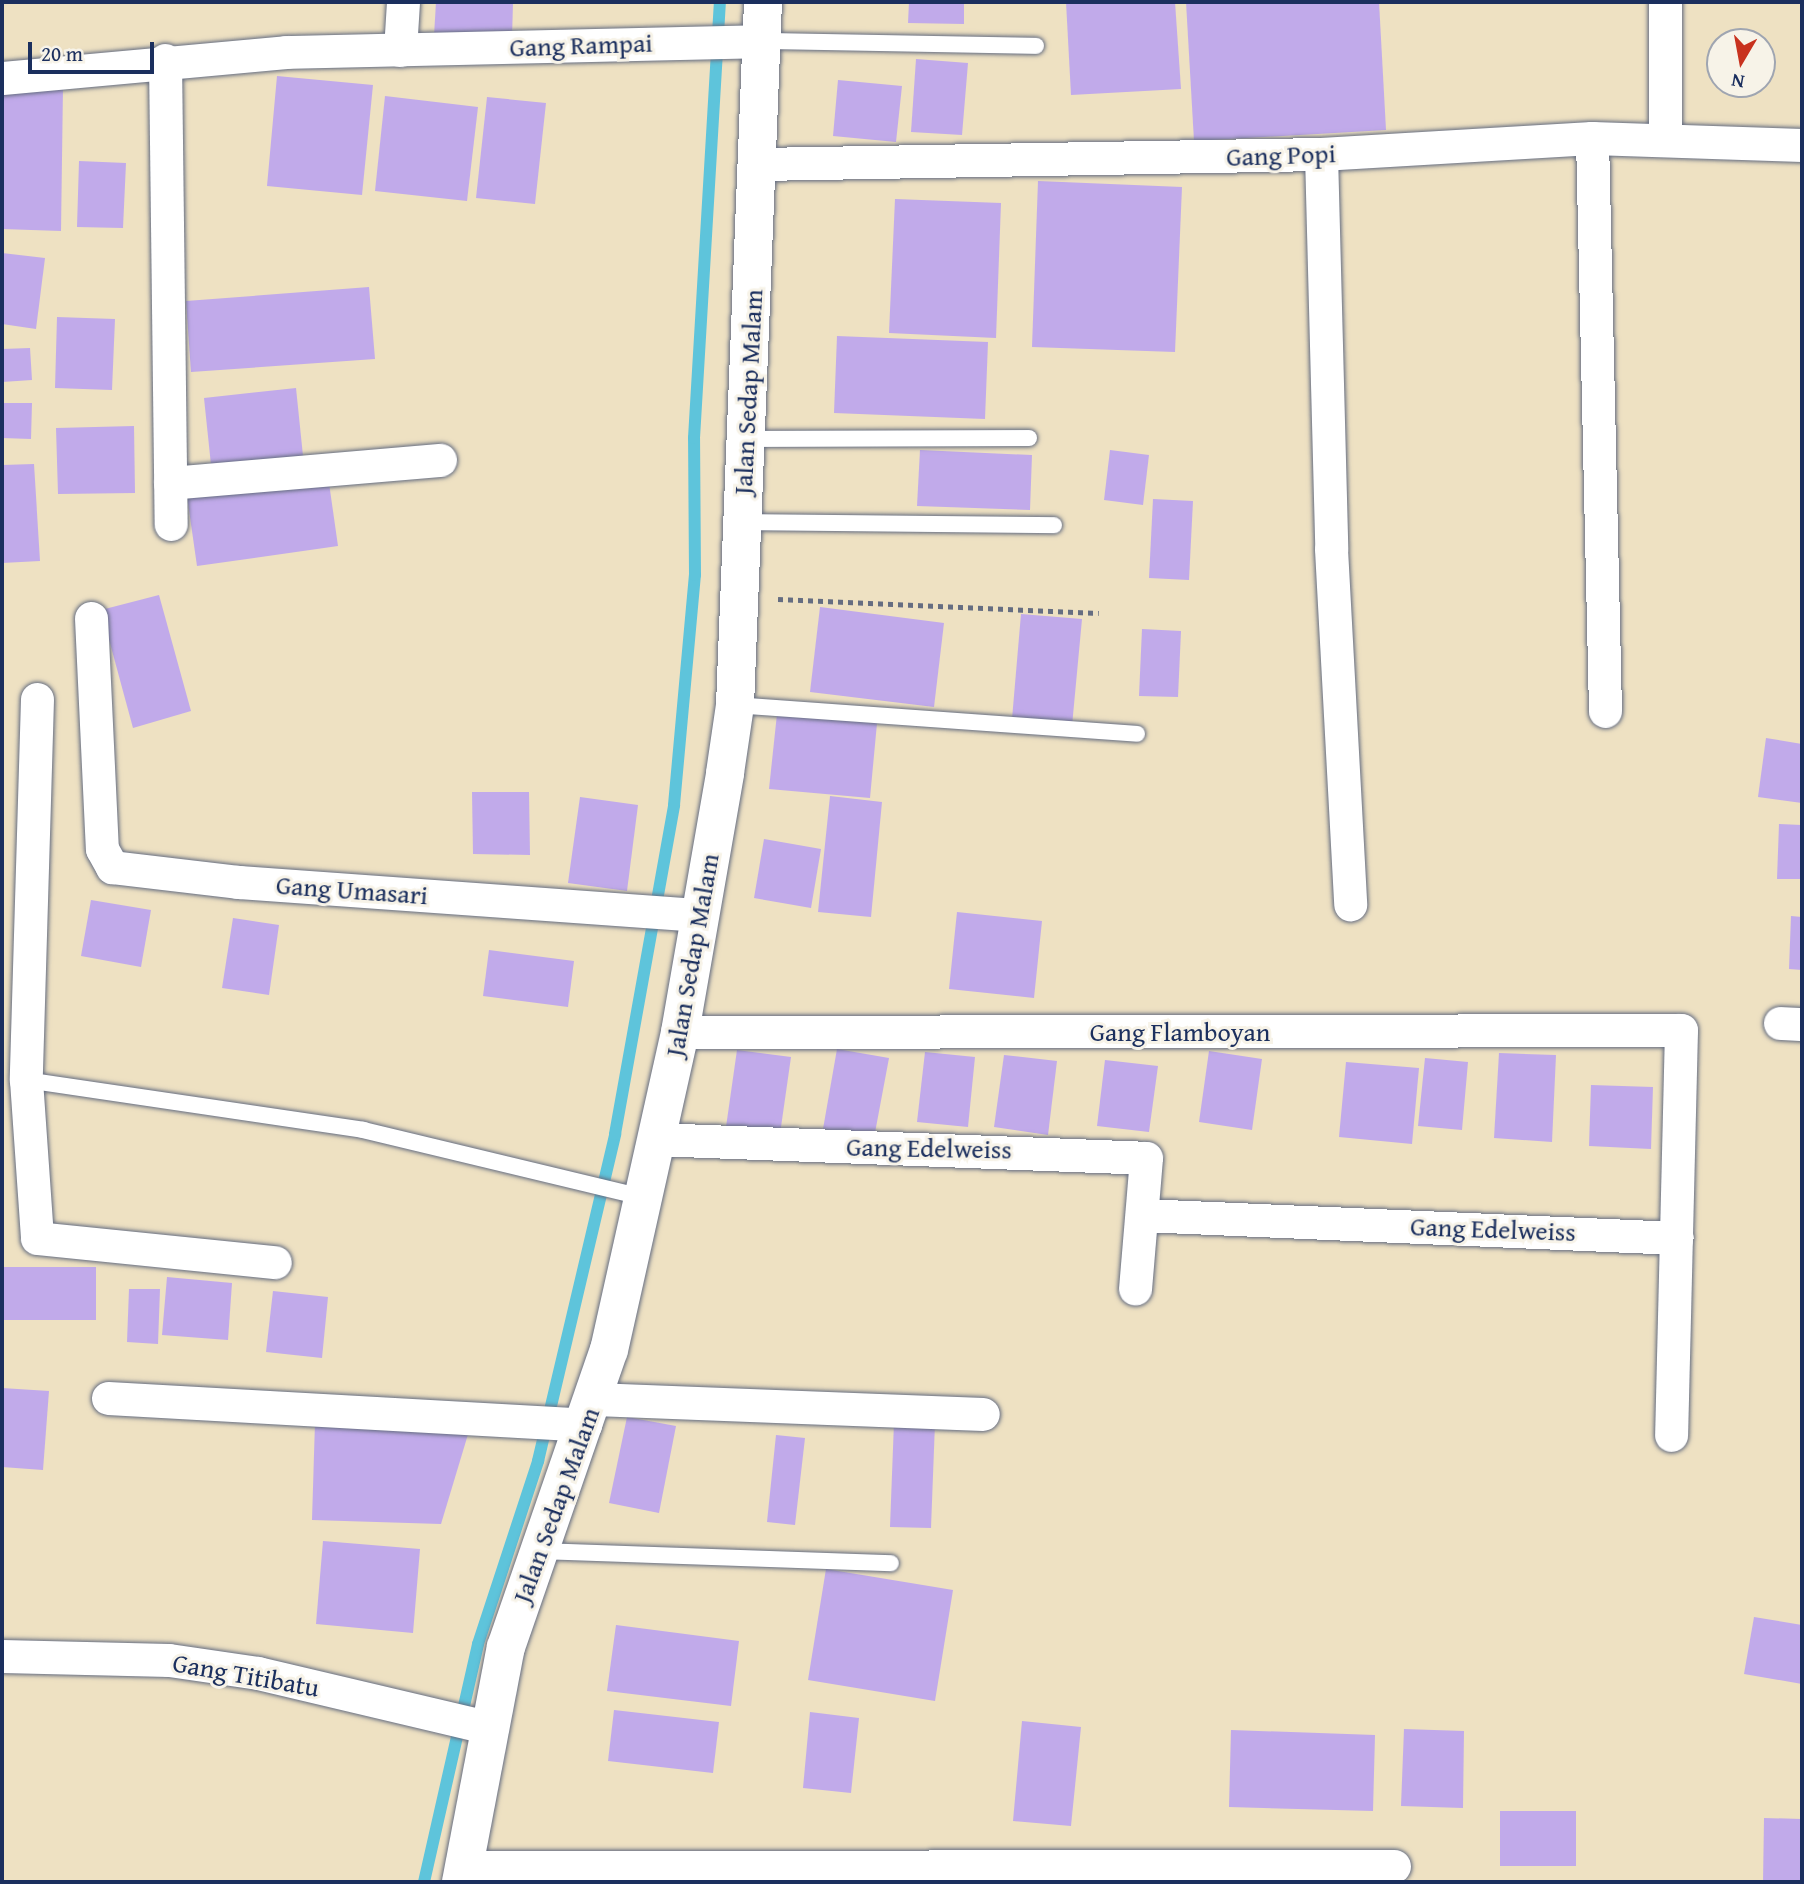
<!DOCTYPE html>
<style>
body{margin:0}
#map{position:relative;width:1804px;height:1884px;overflow:hidden;background:#eee1c2;font-family:"Gentium Book Plus",serif}
div>[style]{position:absolute}
[style*='--x']{left:calc(var(--x)*1px);top:calc(var(--y)*1px);width:calc(var(--w)*1px);rotate:calc(var(--a)*1deg)}
.stream>*{height:12px;margin:-6px;padding:0 6px;transform-origin:6px;border-radius:6px;background:#5ec4db}
.building>*{inset:0;background:#c1aaea}
.path>*{height:4.5px;margin-top:-2.25px;transform-origin:0;background:repeating-linear-gradient(90deg,#656d81 0 5px,transparent 0 10px)}
.roads{filter:drop-shadow(0 0 2px #656d81) drop-shadow(0 0 2px #656d81)}
.service>*{height:16px;margin:-8px;padding:0 8px;transform-origin:8px;border-radius:8px;background:#fff}
.minor>*{height:33px;margin:-16.5px;padding:0 16.5px;transform-origin:16.5px;border-radius:16.5px;background:#fff}
.tertiary>*{height:38px;margin:-19px;padding:0 19px;transform-origin:19px;border-radius:19px;background:#fff}
span{translate:-50% -50%;white-space:nowrap;text-align:center;line-height:1.15;-webkit-text-stroke:6px #f7f3e8;paint-order:stroke}
.street-label{font-size:26px;color:#1b2f5e}
.frame{position:absolute;inset:0;border:4px solid #1b2f5e;pointer-events:none}
.north{position:absolute;left:1706px;top:28px;width:70px;height:70px;box-sizing:border-box;background:#f7f3e8;border:2px solid #9fa5b1;border-radius:50%;rotate:190deg;font-size:19px;font-weight:700;line-height:28px;text-align:center;color:#1b2f5e}
.north::after{content:'';display:block;margin:auto;width:24px;height:32px;background:#c8321e;clip-path:polygon(50% 0,100% 100%,50% 72%,0 100%)}
.scale{position:absolute;left:28px;top:42px;width:126px;height:32px;box-sizing:border-box;border:4px solid #1b2f5e;border-top:0;padding-left:9px;font-size:21px;line-height:24px;white-space:nowrap;color:#1b2f5e;-webkit-text-stroke:5px #f7f3e8;paint-order:stroke}
</style>
<div id="map">
<div class="stream">
<i style="--x:424;--y:1882;--w:244;--a:-77.2"></i>
<i style="--x:478;--y:1644;--w:193;--a:-71.8"></i>
<i style="--x:538;--y:1461;--w:336;--a:-76.7"></i>
<i style="--x:615;--y:1134;--w:334;--a:-79.8"></i>
<i style="--x:674;--y:805;--w:231;--a:-84.8"></i>
<i style="--x:695;--y:575;--w:137;--a:-90.4"></i>
<i style="--x:694;--y:438;--w:437;--a:-86.6"></i>
</div>
<div class="building">
<i style="clip-path:polygon(436px 2px,513px 2px,512px 39px,434px 36px)"></i>
<i style="clip-path:polygon(909px 2px,964px 2px,964px 24px,908px 23px)"></i>
<i style="clip-path:polygon(1066px 2px,1175px 2px,1181px 89px,1071px 95px)"></i>
<i style="clip-path:polygon(1186px 2px,1379px 2px,1386px 130px,1194px 141px)"></i>
<i style="clip-path:polygon(916px 59px,968px 63px,962px 135px,911px 132px)"></i>
<i style="clip-path:polygon(277px 76px,373px 85px,362px 195px,267px 186px)"></i>
<i style="clip-path:polygon(838px 80px,902px 86px,896px 142px,833px 136px)"></i>
<i style="clip-path:polygon(2px 86px,63px 86px,61px 231px,2px 229px)"></i>
<i style="clip-path:polygon(385px 96px,478px 107px,467px 201px,375px 191px)"></i>
<i style="clip-path:polygon(487px 97px,546px 103px,535px 204px,476px 198px)"></i>
<i style="clip-path:polygon(79px 161px,126px 163px,123px 228px,77px 227px)"></i>
<i style="clip-path:polygon(1038px 181px,1182px 187px,1175px 352px,1032px 347px)"></i>
<i style="clip-path:polygon(895px 199px,1001px 203px,996px 338px,889px 333px)"></i>
<i style="clip-path:polygon(2px 253px,45px 258px,36px 329px,2px 324px)"></i>
<i style="clip-path:polygon(369px 287px,375px 359px,191px 372px,186px 301px)"></i>
<i style="clip-path:polygon(57px 317px,115px 319px,112px 390px,55px 388px)"></i>
<i style="clip-path:polygon(837px 336px,988px 342px,985px 419px,834px 413px)"></i>
<i style="clip-path:polygon(30px 348px,32px 380px,2px 382px,2px 349px)"></i>
<i style="clip-path:polygon(296px 388px,303px 456px,211px 465px,204px 398px)"></i>
<i style="clip-path:polygon(2px 403px,32px 403px,31px 439px,2px 438px)"></i>
<i style="clip-path:polygon(134px 426px,135px 493px,58px 494px,56px 428px)"></i>
<i style="clip-path:polygon(920px 450px,1032px 455px,1030px 510px,917px 506px)"></i>
<i style="clip-path:polygon(1110px 450px,1149px 455px,1143px 505px,1104px 500px)"></i>
<i style="clip-path:polygon(34px 464px,40px 561px,2px 563px,2px 465px)"></i>
<i style="clip-path:polygon(328px 476px,338px 546px,197px 566px,187px 496px)"></i>
<i style="clip-path:polygon(1153px 499px,1193px 501px,1189px 580px,1149px 578px)"></i>
<i style="clip-path:polygon(159px 595px,191px 711px,133px 728px,101px 610px)"></i>
<i style="clip-path:polygon(820px 607px,944px 623px,934px 707px,810px 692px)"></i>
<i style="clip-path:polygon(1021px 614px,1082px 619px,1072px 726px,1012px 719px)"></i>
<i style="clip-path:polygon(1142px 629px,1181px 631px,1178px 697px,1139px 696px)"></i>
<i style="clip-path:polygon(777px 714px,877px 723px,870px 798px,769px 789px)"></i>
<i style="clip-path:polygon(1766px 738px,1802px 744px,1802px 803px,1758px 797px)"></i>
<i style="clip-path:polygon(472px 792px,529px 792px,530px 855px,473px 854px)"></i>
<i style="clip-path:polygon(830px 796px,882px 802px,871px 917px,818px 912px)"></i>
<i style="clip-path:polygon(580px 797px,638px 805px,627px 891px,568px 883px)"></i>
<i style="clip-path:polygon(1779px 824px,1802px 825px,1802px 879px,1777px 879px)"></i>
<i style="clip-path:polygon(764px 839px,821px 849px,811px 908px,754px 898px)"></i>
<i style="clip-path:polygon(91px 900px,151px 910px,141px 967px,81px 956px)"></i>
<i style="clip-path:polygon(957px 912px,1042px 921px,1034px 998px,949px 989px)"></i>
<i style="clip-path:polygon(1791px 916px,1802px 917px,1802px 970px,1789px 969px)"></i>
<i style="clip-path:polygon(233px 918px,279px 925px,269px 995px,222px 988px)"></i>
<i style="clip-path:polygon(489px 950px,574px 961px,568px 1007px,483px 996px)"></i>
<i style="clip-path:polygon(837px 1049px,889px 1058px,874px 1138px,823px 1129px)"></i>
<i style="clip-path:polygon(737px 1050px,791px 1057px,780px 1134px,726px 1127px)"></i>
<i style="clip-path:polygon(1209px 1051px,1262px 1059px,1252px 1130px,1199px 1122px)"></i>
<i style="clip-path:polygon(925px 1052px,975px 1057px,968px 1127px,917px 1122px)"></i>
<i style="clip-path:polygon(1499px 1053px,1556px 1055px,1552px 1142px,1494px 1138px)"></i>
<i style="clip-path:polygon(1004px 1055px,1057px 1061px,1048px 1135px,994px 1127px)"></i>
<i style="clip-path:polygon(1425px 1058px,1468px 1062px,1462px 1130px,1418px 1126px)"></i>
<i style="clip-path:polygon(1105px 1060px,1158px 1066px,1149px 1132px,1097px 1126px)"></i>
<i style="clip-path:polygon(1346px 1062px,1419px 1068px,1412px 1144px,1339px 1137px)"></i>
<i style="clip-path:polygon(1591px 1085px,1653px 1087px,1651px 1149px,1589px 1146px)"></i>
<i style="clip-path:polygon(2px 1267px,96px 1267px,96px 1320px,2px 1320px)"></i>
<i style="clip-path:polygon(167px 1277px,232px 1283px,228px 1340px,162px 1335px)"></i>
<i style="clip-path:polygon(129px 1289px,160px 1289px,158px 1344px,127px 1342px)"></i>
<i style="clip-path:polygon(273px 1291px,328px 1297px,322px 1358px,266px 1352px)"></i>
<i style="clip-path:polygon(2px 1388px,49px 1391px,43px 1470px,2px 1467px)"></i>
<i style="clip-path:polygon(627px 1417px,676px 1426px,659px 1513px,609px 1503px)"></i>
<i style="clip-path:polygon(315px 1422px,469px 1431px,441px 1524px,312px 1520px)"></i>
<i style="clip-path:polygon(894px 1422px,935px 1423px,931px 1528px,890px 1527px)"></i>
<i style="clip-path:polygon(776px 1435px,805px 1438px,795px 1525px,767px 1522px)"></i>
<i style="clip-path:polygon(323px 1541px,420px 1549px,413px 1633px,316px 1624px)"></i>
<i style="clip-path:polygon(826px 1569px,953px 1590px,935px 1701px,808px 1680px)"></i>
<i style="clip-path:polygon(1754px 1617px,1802px 1625px,1802px 1684px,1744px 1674px)"></i>
<i style="clip-path:polygon(616px 1625px,739px 1641px,731px 1706px,607px 1691px)"></i>
<i style="clip-path:polygon(614px 1710px,719px 1722px,713px 1773px,608px 1761px)"></i>
<i style="clip-path:polygon(810px 1712px,859px 1718px,851px 1793px,803px 1788px)"></i>
<i style="clip-path:polygon(1022px 1721px,1081px 1727px,1071px 1826px,1013px 1821px)"></i>
<i style="clip-path:polygon(1404px 1729px,1464px 1731px,1463px 1808px,1401px 1806px)"></i>
<i style="clip-path:polygon(1231px 1730px,1375px 1735px,1373px 1811px,1229px 1807px)"></i>
<i style="clip-path:polygon(1500px 1811px,1576px 1811px,1576px 1866px,1500px 1866px)"></i>
<i style="clip-path:polygon(1764px 1818px,1802px 1819px,1802px 1882px,1763px 1882px)"></i>
</div>
<div class="path">
<i style="--x:778;--y:599;--w:321;--a:2.5"></i>
</div>
<div class="roads">
<div class="service">
<i style="--x:763;--y:41;--w:273;--a:1"></i>
<i style="--x:745;--y:439;--w:284;--a:-0.2"></i>
<i style="--x:742;--y:522;--w:312;--a:0.6"></i>
<i style="--x:735;--y:705;--w:403;--a:4.1"></i>
<i style="--x:26;--y:1080;--w:341;--a:8.4"></i>
<i style="--x:363;--y:1130;--w:287;--a:13.5"></i>
<i style="--x:540;--y:1551;--w:351;--a:2"></i>
</div>
<div class="minor">
<i style="--x:1665;--y:2;--w:137;--a:90"></i>
<i style="--x:400;--y:50;--w:48;--a:-86.4"></i>
<i style="--x:165;--y:60;--w:464;--a:89.3"></i>
<i style="--x:2;--y:78;--w:285;--a:-5.2"></i>
<i style="--x:286;--y:52;--w:477;--a:-1.3"></i>
<i style="--x:1592;--y:138;--w:573;--a:88.7"></i>
<i style="--x:1321;--y:154;--w:395;--a:88.5"></i>
<i style="--x:1331;--y:549;--w:356;--a:86.9"></i>
<i style="--x:759;--y:164;--w:562;--a:-1.02"></i>
<i style="--x:1321;--y:154;--w:271;--a:-3.4"></i>
<i style="--x:1592;--y:138;--w:210;--a:1.9"></i>
<i style="--x:170;--y:483;--w:271;--a:-4.9"></i>
<i style="--x:91;--y:618;--w:231;--a:87.3"></i>
<i style="--x:102;--y:849;--w:21;--a:61"></i>
<i style="--x:112;--y:867;--w:127;--a:6.8"></i>
<i style="--x:238;--y:882;--w:464;--a:4.1"></i>
<i style="--x:37;--y:699;--w:381;--a:91.7"></i>
<i style="--x:26;--y:1080;--w:158;--a:86"></i>
<i style="--x:37;--y:1238;--w:239;--a:5.8"></i>
<i style="--x:1780;--y:1023;--w:22;--a:3"></i>
<i style="--x:680;--y:1032;--w:1001;--a:-0.11"></i>
<i style="--x:1681;--y:1030;--w:405;--a:91.4"></i>
<i style="--x:655;--y:1139;--w:491;--a:2.2"></i>
<i style="--x:1146;--y:1158;--w:131;--a:94.8"></i>
<i style="--x:1142;--y:1215;--w:535;--a:2.46"></i>
<i style="--x:108;--y:1398;--w:478;--a:3.2"></i>
<i style="--x:595;--y:1399;--w:388;--a:2.2"></i>
<i style="--x:2;--y:1656;--w:167;--a:1.4"></i>
<i style="--x:169;--y:1660;--w:90;--a:8.3"></i>
<i style="--x:258;--y:1673;--w:234;--a:13.3"></i>
<i style="--x:463;--y:1867;--w:931;--a:-0.06"></i>
</div>
<div class="tertiary">
<i style="--x:461;--y:1882;--w:239;--a:-79.2"></i>
<i style="--x:506;--y:1647;--w:314;--a:-70.9"></i>
<i style="--x:609;--y:1350;--w:326;--a:-77.4"></i>
<i style="--x:680;--y:1032;--w:263;--a:-80.1"></i>
<i style="--x:725;--y:773;--w:69;--a:-81.6"></i>
<i style="--x:735;--y:705;--w:704;--a:-87.72"></i>
</div>
</div>
<div class="street-label">
<span style="left:581px;top:45px;rotate:-2deg">Gang Rampai</span>
<span style="left:1281px;top:155px;rotate:-2deg">Gang Popi</span>
<span style="left:748px;top:392px;rotate:-87deg">Jalan Sedap Malam</span>
<span style="left:352px;top:890px;rotate:4deg">Gang Umasari</span>
<span style="left:692px;top:955px;rotate:-80deg">Jalan Sedap Malam</span>
<span style="left:1180px;top:1032px">Gang Flamboyan</span>
<span style="left:929px;top:1148px;rotate:1deg">Gang Edelweiss</span>
<span style="left:1493px;top:1229px;rotate:2deg">Gang Edelweiss</span>
<span style="left:556px;top:1505px;rotate:-70deg">Jalan Sedap Malam</span>
<span style="left:246px;top:1675px;rotate:10deg">Gang Titibatu</span>
</div>
<div class="frame"></div>
<div class="north">N</div>
<div class="scale">20 m</div>
</div>
